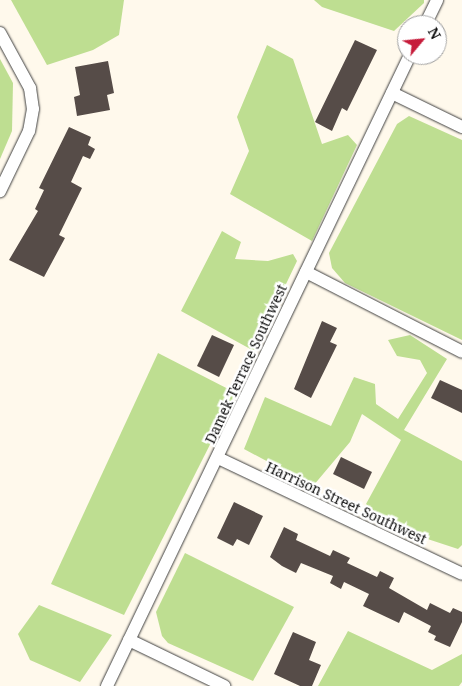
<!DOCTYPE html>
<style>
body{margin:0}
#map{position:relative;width:462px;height:686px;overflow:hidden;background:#fff9ec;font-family:"Noto Serif",serif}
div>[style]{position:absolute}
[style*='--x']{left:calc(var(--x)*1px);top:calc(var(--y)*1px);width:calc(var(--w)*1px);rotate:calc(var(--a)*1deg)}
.forest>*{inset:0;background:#bede91}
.building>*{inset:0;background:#564c48}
.roads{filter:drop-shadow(0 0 1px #404040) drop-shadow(0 0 1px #404040)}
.minor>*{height:12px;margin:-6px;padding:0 6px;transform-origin:6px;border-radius:6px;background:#fff}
span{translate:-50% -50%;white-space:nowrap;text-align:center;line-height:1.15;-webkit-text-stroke:5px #fff;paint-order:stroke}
.street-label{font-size:14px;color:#0d0d0d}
.north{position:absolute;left:397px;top:15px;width:50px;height:50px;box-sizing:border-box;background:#fff;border:1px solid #9e9e9e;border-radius:50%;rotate:62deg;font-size:14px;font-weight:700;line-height:20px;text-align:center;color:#0d0d0d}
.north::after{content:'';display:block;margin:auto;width:18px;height:22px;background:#c61b3a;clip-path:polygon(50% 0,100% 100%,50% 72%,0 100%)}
</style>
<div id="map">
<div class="forest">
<i style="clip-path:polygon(11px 0,124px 0,119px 35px,93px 50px,47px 65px)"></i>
<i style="clip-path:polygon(314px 0,424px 0,424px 3px,394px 31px,322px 7px)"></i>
<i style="clip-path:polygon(267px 45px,293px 59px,322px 144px,348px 135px,357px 145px,312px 241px,230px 194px,249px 151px,237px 117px)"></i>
<i style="clip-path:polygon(0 59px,13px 83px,12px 131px,0 159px)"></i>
<i style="clip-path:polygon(409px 116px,462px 140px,462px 340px,345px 283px,332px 268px,329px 253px,397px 124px)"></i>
<i style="clip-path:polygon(222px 231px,241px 242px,235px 259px,268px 261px,293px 254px,297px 261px,254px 351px,181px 311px)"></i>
<i style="clip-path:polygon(410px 335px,447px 359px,404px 430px,462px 461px,462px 545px,458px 549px,391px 527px,366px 504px,401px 440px,362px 414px,350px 442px,313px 486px,244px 449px,265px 397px,331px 426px,354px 377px,375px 384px,376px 404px,398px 419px,427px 373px,420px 360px,397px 356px,388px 340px)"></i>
<i style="clip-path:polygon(158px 353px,236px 393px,124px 615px,51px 584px)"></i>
<i style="clip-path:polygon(185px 553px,294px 607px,253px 681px,168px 643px,162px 636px,156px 612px)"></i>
<i style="clip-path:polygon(39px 605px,112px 635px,80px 682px,30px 660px,18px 634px)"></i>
<i style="clip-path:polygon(348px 631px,432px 670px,462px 654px,462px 682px,459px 686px,318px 686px)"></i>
</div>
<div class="building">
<i style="clip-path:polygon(355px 40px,377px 50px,347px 111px,342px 108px,332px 131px,315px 122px)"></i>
<i style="clip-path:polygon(108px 61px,114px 93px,107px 95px,110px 110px,77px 116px,74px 97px,80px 95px,75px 67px)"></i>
<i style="clip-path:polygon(69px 127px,91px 137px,88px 145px,95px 149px,90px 159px,83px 156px,71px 182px,82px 188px,59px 235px,65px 238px,44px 277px,9px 260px,38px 211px,35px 209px,44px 190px,39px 188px)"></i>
<i style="clip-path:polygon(322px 321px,337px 328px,330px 342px,337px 345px,311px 398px,294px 389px)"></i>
<i style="clip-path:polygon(212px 335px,234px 345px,219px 377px,197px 366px)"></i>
<i style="clip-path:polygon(440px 380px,462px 390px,462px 413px,431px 398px)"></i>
<i style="clip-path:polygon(341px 457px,372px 472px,364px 489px,333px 474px)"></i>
<i style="clip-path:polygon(234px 502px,263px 516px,249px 545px,237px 539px,233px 546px,217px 538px)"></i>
<i style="clip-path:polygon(284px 527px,298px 534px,296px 540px,330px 556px,333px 550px,350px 558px,347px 563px,377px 577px,380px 571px,394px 578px,389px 588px,427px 610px,430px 603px,450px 613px,453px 608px,462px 612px,462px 622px,450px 647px,434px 640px,436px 636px,428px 632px,431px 626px,404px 612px,399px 623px,363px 606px,369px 594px,344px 582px,341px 589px,330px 583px,333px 576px,301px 563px,296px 573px,282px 566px,270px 557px)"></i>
<i style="clip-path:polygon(293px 632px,316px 642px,309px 660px,321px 665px,312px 686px,300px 686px,274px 674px)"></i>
</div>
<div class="roads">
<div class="minor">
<i style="--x:425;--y:25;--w:28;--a:-64"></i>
<i style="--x:0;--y:33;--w:63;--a:61.4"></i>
<i style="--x:30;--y:88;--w:21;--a:82"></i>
<i style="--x:33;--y:109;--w:22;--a:100"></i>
<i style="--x:29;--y:131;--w:67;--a:115.8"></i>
<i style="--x:392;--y:93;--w:78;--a:25.9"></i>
<i style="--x:306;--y:272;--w:175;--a:27.1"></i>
<i style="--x:218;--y:458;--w:270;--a:25.4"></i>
<i style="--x:129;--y:640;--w:106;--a:25.8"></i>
<i style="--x:107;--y:686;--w:700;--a:-64.35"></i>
</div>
</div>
<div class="street-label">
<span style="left:246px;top:364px;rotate:-65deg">Damek Terrace Southwest</span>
<span style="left:346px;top:503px;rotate:25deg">Harrison Street Southwest</span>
</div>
<div class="north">N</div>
</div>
